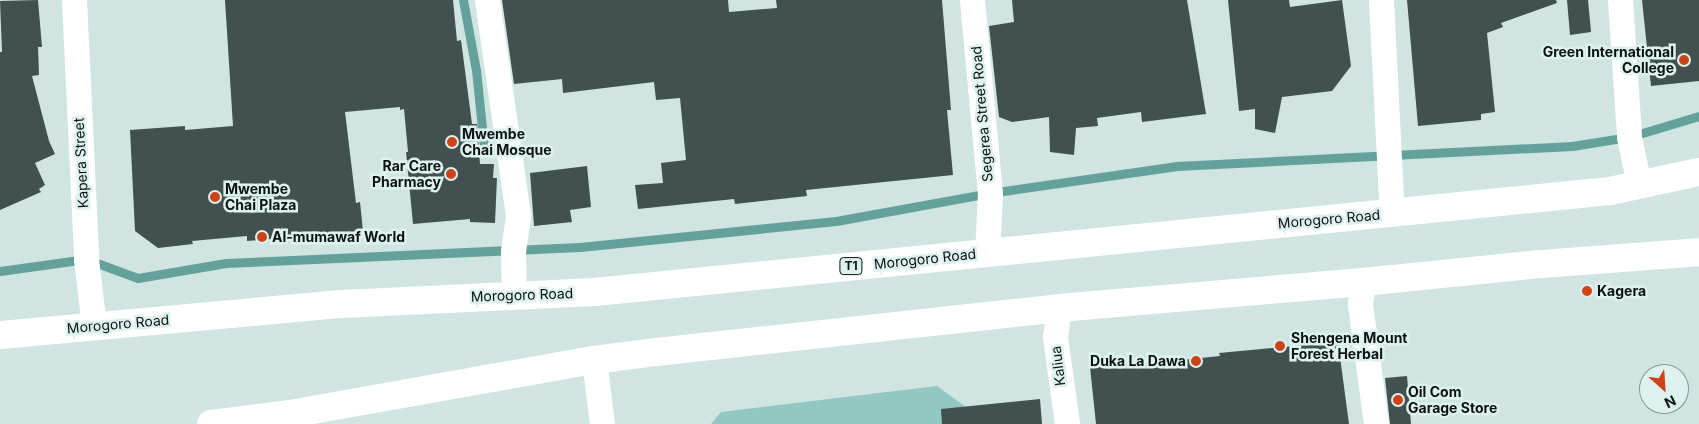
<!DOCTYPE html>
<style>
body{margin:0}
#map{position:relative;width:1699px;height:424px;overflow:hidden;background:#d0e5e2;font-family:Inter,sans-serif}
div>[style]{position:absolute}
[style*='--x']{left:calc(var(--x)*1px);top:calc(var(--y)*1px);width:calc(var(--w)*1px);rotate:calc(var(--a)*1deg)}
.green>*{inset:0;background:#93c7c1}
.stream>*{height:9px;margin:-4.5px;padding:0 4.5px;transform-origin:4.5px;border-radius:4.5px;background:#64a19a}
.building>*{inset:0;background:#40514f}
.minor>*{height:25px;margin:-12.5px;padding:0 12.5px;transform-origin:12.5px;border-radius:12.5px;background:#fff}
.trunk>*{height:28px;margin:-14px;padding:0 14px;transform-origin:14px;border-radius:14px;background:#fff}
.dots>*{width:14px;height:14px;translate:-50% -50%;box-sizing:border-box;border:2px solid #ddf2ef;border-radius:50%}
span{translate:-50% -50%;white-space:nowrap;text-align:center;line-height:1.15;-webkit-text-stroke:5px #ddf2ef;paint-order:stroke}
.shield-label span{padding:1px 4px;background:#ddf2ef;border:1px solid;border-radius:4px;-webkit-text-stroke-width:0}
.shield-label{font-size:12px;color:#0b1211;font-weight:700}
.poi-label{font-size:14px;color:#0b1211;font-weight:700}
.right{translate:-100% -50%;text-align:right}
.left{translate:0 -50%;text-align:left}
.street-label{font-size:14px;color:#0b1211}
.north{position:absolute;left:1639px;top:364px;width:50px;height:50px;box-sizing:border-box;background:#ddf2ef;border:1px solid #899896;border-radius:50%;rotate:154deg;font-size:14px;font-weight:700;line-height:20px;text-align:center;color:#0b1211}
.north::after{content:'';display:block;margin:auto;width:18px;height:22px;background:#cb4316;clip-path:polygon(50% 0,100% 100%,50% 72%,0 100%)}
</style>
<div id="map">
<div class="green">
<i style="clip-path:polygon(937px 386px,989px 424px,711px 424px,721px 412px)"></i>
</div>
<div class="stream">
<i style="--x:463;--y:0;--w:71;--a:79.5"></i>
<i style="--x:476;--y:70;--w:78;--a:84.1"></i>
<i style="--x:0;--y:271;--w:87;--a:-7.9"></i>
<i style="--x:86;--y:259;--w:55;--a:20.1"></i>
<i style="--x:138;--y:278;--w:89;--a:-9.7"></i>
<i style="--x:226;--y:263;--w:354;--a:-2.6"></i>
<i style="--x:580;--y:247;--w:257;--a:-5.8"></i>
<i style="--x:836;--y:221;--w:157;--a:-10.3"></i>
<i style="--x:990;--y:193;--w:189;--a:-8.2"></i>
<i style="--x:1177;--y:166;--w:396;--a:-2.9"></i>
<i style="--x:1572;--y:146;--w:58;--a:-9"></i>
<i style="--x:1629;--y:137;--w:73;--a:-16.7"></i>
</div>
<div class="building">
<i style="clip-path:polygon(38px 0,42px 47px,38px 47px,39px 75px,32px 76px,49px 141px,55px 154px,35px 163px,45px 185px,39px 189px,41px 192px,0 210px,0 52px,2px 52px,0 1px)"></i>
<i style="clip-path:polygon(225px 0,453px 0,457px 41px,461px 40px,472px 124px,477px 124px,480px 164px,494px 164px,493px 178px,497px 178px,495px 223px,470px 222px,470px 219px,413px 224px,406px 152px,408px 152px,404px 109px,400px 110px,400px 107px,345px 112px,356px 203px,360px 202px,363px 231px,306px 240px,306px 236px,247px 241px,247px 236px,192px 241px,193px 244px,158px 248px,135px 231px,130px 130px,185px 126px,185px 130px,233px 126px)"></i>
<i style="clip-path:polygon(502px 0,728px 0,729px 12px,777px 8px,776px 0,942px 0,951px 110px,947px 110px,953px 175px,806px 190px,807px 196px,735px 204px,734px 199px,638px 209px,635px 185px,663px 183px,661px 163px,686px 160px,680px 98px,656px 100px,654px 82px,563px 93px,562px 79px,514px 84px)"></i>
<i style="clip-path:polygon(1012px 0,1187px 0,1206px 114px,1142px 122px,1141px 112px,1097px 118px,1098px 126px,1076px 128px,1074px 155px,1050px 152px,1049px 117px,1012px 122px,999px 117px,989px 26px,1014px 22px)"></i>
<i style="clip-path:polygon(1228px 0,1289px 0,1290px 7px,1342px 0,1351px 66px,1332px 91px,1282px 97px,1275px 133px,1255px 129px,1255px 109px,1239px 111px)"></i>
<i style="clip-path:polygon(1407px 0,1556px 0,1557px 3px,1501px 23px,1503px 27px,1487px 33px,1495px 112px,1481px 114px,1481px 120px,1418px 126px)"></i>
<i style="clip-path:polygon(1567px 0,1588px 0,1591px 32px,1570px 35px)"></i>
<i style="clip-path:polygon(1642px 0,1699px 0,1699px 81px,1651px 86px)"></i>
<i style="clip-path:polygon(587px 166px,591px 207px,570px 210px,572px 222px,534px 226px,530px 173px)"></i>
<i style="clip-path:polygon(1338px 342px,1349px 424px,1096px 424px,1090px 367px,1134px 362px,1134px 365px,1220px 356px,1219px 353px)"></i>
<i style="clip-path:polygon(1407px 376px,1411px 424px,1390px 424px,1385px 378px)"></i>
<i style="clip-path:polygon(1040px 399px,1042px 424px,942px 424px,941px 409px)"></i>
</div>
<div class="minor">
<i style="--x:74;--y:0;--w:259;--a:87.3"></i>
<i style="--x:86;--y:259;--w:67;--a:83.2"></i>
<i style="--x:487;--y:0;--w:218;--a:81.8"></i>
<i style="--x:518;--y:216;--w:35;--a:98"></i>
<i style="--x:513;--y:251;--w:44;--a:88.7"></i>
<i style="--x:972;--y:0;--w:194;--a:84.7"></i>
<i style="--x:990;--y:193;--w:59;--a:92.9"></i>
<i style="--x:1381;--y:0;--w:214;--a:87.1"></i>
<i style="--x:1620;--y:0;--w:137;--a:86.2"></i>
<i style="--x:1629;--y:137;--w:48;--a:78"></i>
<i style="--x:1363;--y:282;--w:22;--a:98"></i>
<i style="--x:1360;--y:304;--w:121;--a:82.4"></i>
<i style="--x:1059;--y:308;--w:29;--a:98"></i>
<i style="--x:1055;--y:337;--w:88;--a:82.1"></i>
<i style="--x:594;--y:360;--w:64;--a:82.9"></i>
</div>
<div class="trunk">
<i style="--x:0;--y:335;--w:343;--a:-5.2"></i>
<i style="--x:342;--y:304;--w:253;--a:-2.7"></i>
<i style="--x:595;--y:292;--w:1020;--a:-5.68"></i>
<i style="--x:1610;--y:191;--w:91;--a:-12.1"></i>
<i style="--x:211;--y:424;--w:80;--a:-7.2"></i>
<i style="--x:290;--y:414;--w:309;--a:-10.1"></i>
<i style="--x:594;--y:360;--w:63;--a:-7.4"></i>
<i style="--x:656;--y:352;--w:405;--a:-6.2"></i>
<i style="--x:1059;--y:308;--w:305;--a:-4.9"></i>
<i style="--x:1363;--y:282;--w:179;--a:-5.8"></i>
<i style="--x:1541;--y:264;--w:158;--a:-4.3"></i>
</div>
<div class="dots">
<i style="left:1684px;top:60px;background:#cb4316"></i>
<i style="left:452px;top:142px;background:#cb4316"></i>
<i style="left:451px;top:174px;background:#cb4316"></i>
<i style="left:215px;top:197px;background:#cb4316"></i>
<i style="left:262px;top:237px;background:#cb4316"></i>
<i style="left:1587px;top:291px;background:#cb4316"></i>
<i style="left:1280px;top:346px;background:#cb4316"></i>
<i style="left:1196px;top:361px;background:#cb4316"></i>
<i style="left:1398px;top:400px;background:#cb4316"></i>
</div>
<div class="shield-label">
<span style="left:851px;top:266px">T1</span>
</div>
<div class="poi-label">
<span class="right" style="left:1674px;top:60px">Green International<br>College</span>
<span class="left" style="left:462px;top:142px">Mwembe<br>Chai Mosque</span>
<span class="right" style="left:441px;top:174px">Rar Care<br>Pharmacy</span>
<span class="left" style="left:225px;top:197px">Mwembe<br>Chai Plaza</span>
<span class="left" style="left:272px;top:237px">Al-mumawaf World</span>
<span class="left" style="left:1597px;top:291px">Kagera</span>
<span class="left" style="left:1291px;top:346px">Shengena Mount<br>Forest Herbal</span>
<span class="right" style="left:1186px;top:361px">Duka La Dawa</span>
<span class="left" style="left:1408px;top:400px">Oil Com<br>Garage Store</span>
</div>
<div class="street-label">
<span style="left:982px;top:114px;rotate:-95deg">Segerea Street Road</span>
<span style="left:81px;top:163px;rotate:-93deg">Kapera Street</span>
<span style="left:1329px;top:219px;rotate:-5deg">Morogoro Road</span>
<span style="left:925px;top:259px;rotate:-6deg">Morogoro Road</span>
<span style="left:522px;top:295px;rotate:-2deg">Morogoro Road</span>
<span style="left:118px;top:324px;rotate:-5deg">Morogoro Road</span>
<span style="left:1058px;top:366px;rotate:-97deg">Kaliua</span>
</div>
<div class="north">N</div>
</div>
